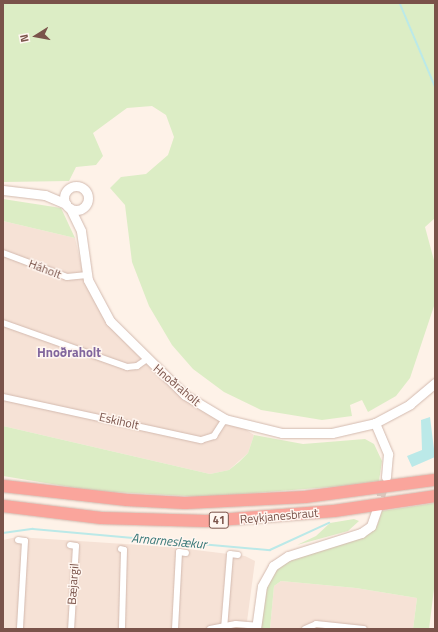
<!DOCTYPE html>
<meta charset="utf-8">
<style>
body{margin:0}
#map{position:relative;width:438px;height:632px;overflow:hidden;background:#fef2e8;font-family:"Titillium Web",sans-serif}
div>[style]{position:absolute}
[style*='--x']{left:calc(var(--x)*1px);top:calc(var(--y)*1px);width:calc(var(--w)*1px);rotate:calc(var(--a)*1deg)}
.residential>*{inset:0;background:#f6e2d6}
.green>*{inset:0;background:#dcedc5}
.water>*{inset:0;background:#bbe9e8}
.stream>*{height:1.5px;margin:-0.75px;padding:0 0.75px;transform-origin:0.75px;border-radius:0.75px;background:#bbe9e8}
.secondary-tunnel>*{height:9px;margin-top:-4.5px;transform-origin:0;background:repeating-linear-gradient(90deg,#ddcac0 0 9px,transparent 0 13.5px)}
.roads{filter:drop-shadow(0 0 1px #d3baaf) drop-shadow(0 0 1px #d3baaf)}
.street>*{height:6px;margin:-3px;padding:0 3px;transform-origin:3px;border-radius:3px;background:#fff}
.secondary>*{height:9px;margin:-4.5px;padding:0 4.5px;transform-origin:4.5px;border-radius:4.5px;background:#fff}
.secondary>.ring{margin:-4.5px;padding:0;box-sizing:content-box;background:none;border:9px solid #fff;border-radius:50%}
.highway>*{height:12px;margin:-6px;padding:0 6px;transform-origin:6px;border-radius:6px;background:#faa59c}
span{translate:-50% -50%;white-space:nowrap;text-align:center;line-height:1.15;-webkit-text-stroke:3px #fff6f0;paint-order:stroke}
.shield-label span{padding:1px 3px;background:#fff6f0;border:1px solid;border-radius:3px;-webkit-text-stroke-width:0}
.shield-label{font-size:11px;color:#7a534a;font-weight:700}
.street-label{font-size:12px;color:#7a534a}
.neighbourhood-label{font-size:13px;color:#81669d;font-weight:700}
.water-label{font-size:13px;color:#397878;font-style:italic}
.frame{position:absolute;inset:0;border:4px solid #7a534a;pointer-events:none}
.north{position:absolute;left:16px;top:16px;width:40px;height:40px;-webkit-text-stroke:3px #fff6f0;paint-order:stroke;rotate:259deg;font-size:11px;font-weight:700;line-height:16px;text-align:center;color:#7a534a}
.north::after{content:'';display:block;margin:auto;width:14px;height:18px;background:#7a534a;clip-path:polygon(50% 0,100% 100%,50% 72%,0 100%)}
</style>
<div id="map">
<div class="residential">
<i style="clip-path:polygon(3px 221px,75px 238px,85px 281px,103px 317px,153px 369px,254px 435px,248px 453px,229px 470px,210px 474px,3px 426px)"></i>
<i style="clip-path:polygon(17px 537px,171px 547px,245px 556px,255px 561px,246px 629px,3px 629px,3px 540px)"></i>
<i style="clip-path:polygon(281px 581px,356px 588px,417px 598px,413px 629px,270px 629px,274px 586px)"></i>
</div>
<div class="green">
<i style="clip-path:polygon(3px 3px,435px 3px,435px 218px,425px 227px,435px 264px,435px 303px,410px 378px,396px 396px,368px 412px,362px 400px,350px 405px,352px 416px,322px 420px,261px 410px,224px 392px,193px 369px,172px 345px,149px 306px,132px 262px,125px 205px,110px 188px,121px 177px,146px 174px,168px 155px,174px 137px,166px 115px,152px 106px,127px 108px,93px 133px,103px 156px,96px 165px,76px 167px,69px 181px,3px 182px)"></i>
<i style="clip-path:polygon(3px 199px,61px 208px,75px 238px,3px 221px)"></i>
<i style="clip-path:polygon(3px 426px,210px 474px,229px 470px,239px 462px,248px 453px,254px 435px,303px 444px,365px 439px,374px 444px,382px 461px,379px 481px,343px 486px,205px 497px,95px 491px,3px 476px)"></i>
<i style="clip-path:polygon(435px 503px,435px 581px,429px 629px,413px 629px,417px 598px,356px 588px,281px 581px,274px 586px,270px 629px,259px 629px,269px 575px,283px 562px,369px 532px,377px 526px,382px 511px)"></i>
<i style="clip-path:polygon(354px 519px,359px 521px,348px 531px,297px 545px,316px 536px,330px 523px)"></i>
</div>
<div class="water">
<i style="clip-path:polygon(430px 417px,435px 457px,412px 467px,407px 456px,422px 450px,421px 420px)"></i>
</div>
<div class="stream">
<i style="--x:400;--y:3;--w:90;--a:67.1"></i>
<i style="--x:3;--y:533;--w:30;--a:-8"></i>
<i style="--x:33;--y:529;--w:238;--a:5.1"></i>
<i style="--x:270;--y:550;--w:65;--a:-24.6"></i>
</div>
<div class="secondary-tunnel">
<i style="--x:377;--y:509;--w:29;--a:-74"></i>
</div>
<div class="roads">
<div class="street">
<i style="--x:3;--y:253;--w:68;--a:20.6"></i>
<i style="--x:67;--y:277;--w:20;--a:-6"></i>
<i style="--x:3;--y:323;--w:132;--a:19.5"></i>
<i style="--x:127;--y:367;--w:10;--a:-6"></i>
<i style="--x:137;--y:366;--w:12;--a:-35"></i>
<i style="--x:3;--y:397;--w:203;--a:12.3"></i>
<i style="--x:201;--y:440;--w:14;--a:-17"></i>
<i style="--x:214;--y:436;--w:20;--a:-57"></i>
<i style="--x:18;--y:540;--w:7;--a:8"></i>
<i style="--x:25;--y:541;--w:88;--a:93.3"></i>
<i style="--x:70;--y:545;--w:6;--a:9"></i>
<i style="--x:76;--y:546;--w:83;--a:93.4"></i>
<i style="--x:121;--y:549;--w:3;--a:18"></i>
<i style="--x:124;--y:550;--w:79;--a:91.5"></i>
<i style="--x:175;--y:629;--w:77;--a:-87"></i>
<i style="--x:179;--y:552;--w:7;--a:8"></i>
<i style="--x:210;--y:629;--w:26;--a:-11"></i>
<i style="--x:236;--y:624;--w:21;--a:5"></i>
<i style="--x:224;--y:629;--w:75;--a:-85.4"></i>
<i style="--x:230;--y:554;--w:8;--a:7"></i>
<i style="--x:305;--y:629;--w:12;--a:-24"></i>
<i style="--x:316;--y:624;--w:48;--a:5.9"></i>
</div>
<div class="secondary">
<i class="ring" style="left:64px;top:186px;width:15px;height:15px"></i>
<i style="--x:3;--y:190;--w:42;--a:6.8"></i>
<i style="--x:45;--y:195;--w:23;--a:23"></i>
<i style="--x:70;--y:208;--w:25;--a:64"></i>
<i style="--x:81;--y:231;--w:49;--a:81.9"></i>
<i style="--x:88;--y:280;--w:47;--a:61.8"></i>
<i style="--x:110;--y:321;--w:105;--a:44.6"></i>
<i style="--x:185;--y:395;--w:47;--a:31"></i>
<i style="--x:225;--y:419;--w:59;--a:13.8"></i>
<i style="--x:282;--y:433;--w:50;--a:0"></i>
<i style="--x:332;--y:433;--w:44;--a:-13.1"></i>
<i style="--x:375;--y:423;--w:40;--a:-28"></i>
<i style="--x:410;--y:404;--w:33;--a:-40"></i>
<i style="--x:375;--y:423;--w:34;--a:67"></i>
<i style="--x:388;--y:454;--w:23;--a:95"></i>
<i style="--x:256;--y:629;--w:43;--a:-82.1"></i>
<i style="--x:262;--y:586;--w:23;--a:-61"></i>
<i style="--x:273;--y:566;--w:18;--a:-34"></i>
<i style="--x:288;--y:556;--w:77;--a:-17.5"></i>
<i style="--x:361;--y:533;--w:12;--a:-35"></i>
<i style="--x:371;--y:526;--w:18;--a:-71"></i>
</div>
<div class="highway">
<i style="--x:3;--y:486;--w:125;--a:6.4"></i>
<i style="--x:127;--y:500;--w:58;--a:3"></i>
<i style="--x:185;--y:503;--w:120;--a:-2.9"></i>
<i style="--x:305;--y:497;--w:131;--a:-7.5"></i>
<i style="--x:3;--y:506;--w:99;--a:7"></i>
<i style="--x:101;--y:518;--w:105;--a:1.6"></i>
<i style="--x:206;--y:521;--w:128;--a:-4.5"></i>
<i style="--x:334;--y:511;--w:102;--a:-8.4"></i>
</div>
</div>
<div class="shield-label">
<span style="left:219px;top:520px">41</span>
</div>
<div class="street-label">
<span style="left:45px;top:269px;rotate:21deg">Háholt</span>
<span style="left:177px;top:385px;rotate:40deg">Hnoðraholt</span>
<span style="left:119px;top:421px;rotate:13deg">Eskiholt</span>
<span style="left:279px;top:516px;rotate:-5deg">Reykjanesbraut</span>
<span style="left:73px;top:584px;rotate:-86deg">Bæjargil</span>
</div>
<div class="neighbourhood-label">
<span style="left:69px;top:352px">Hnoðraholt</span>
</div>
<div class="water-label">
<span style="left:169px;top:541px;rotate:5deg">Arnarneslækur</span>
</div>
<div class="frame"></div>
<div class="north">N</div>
</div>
